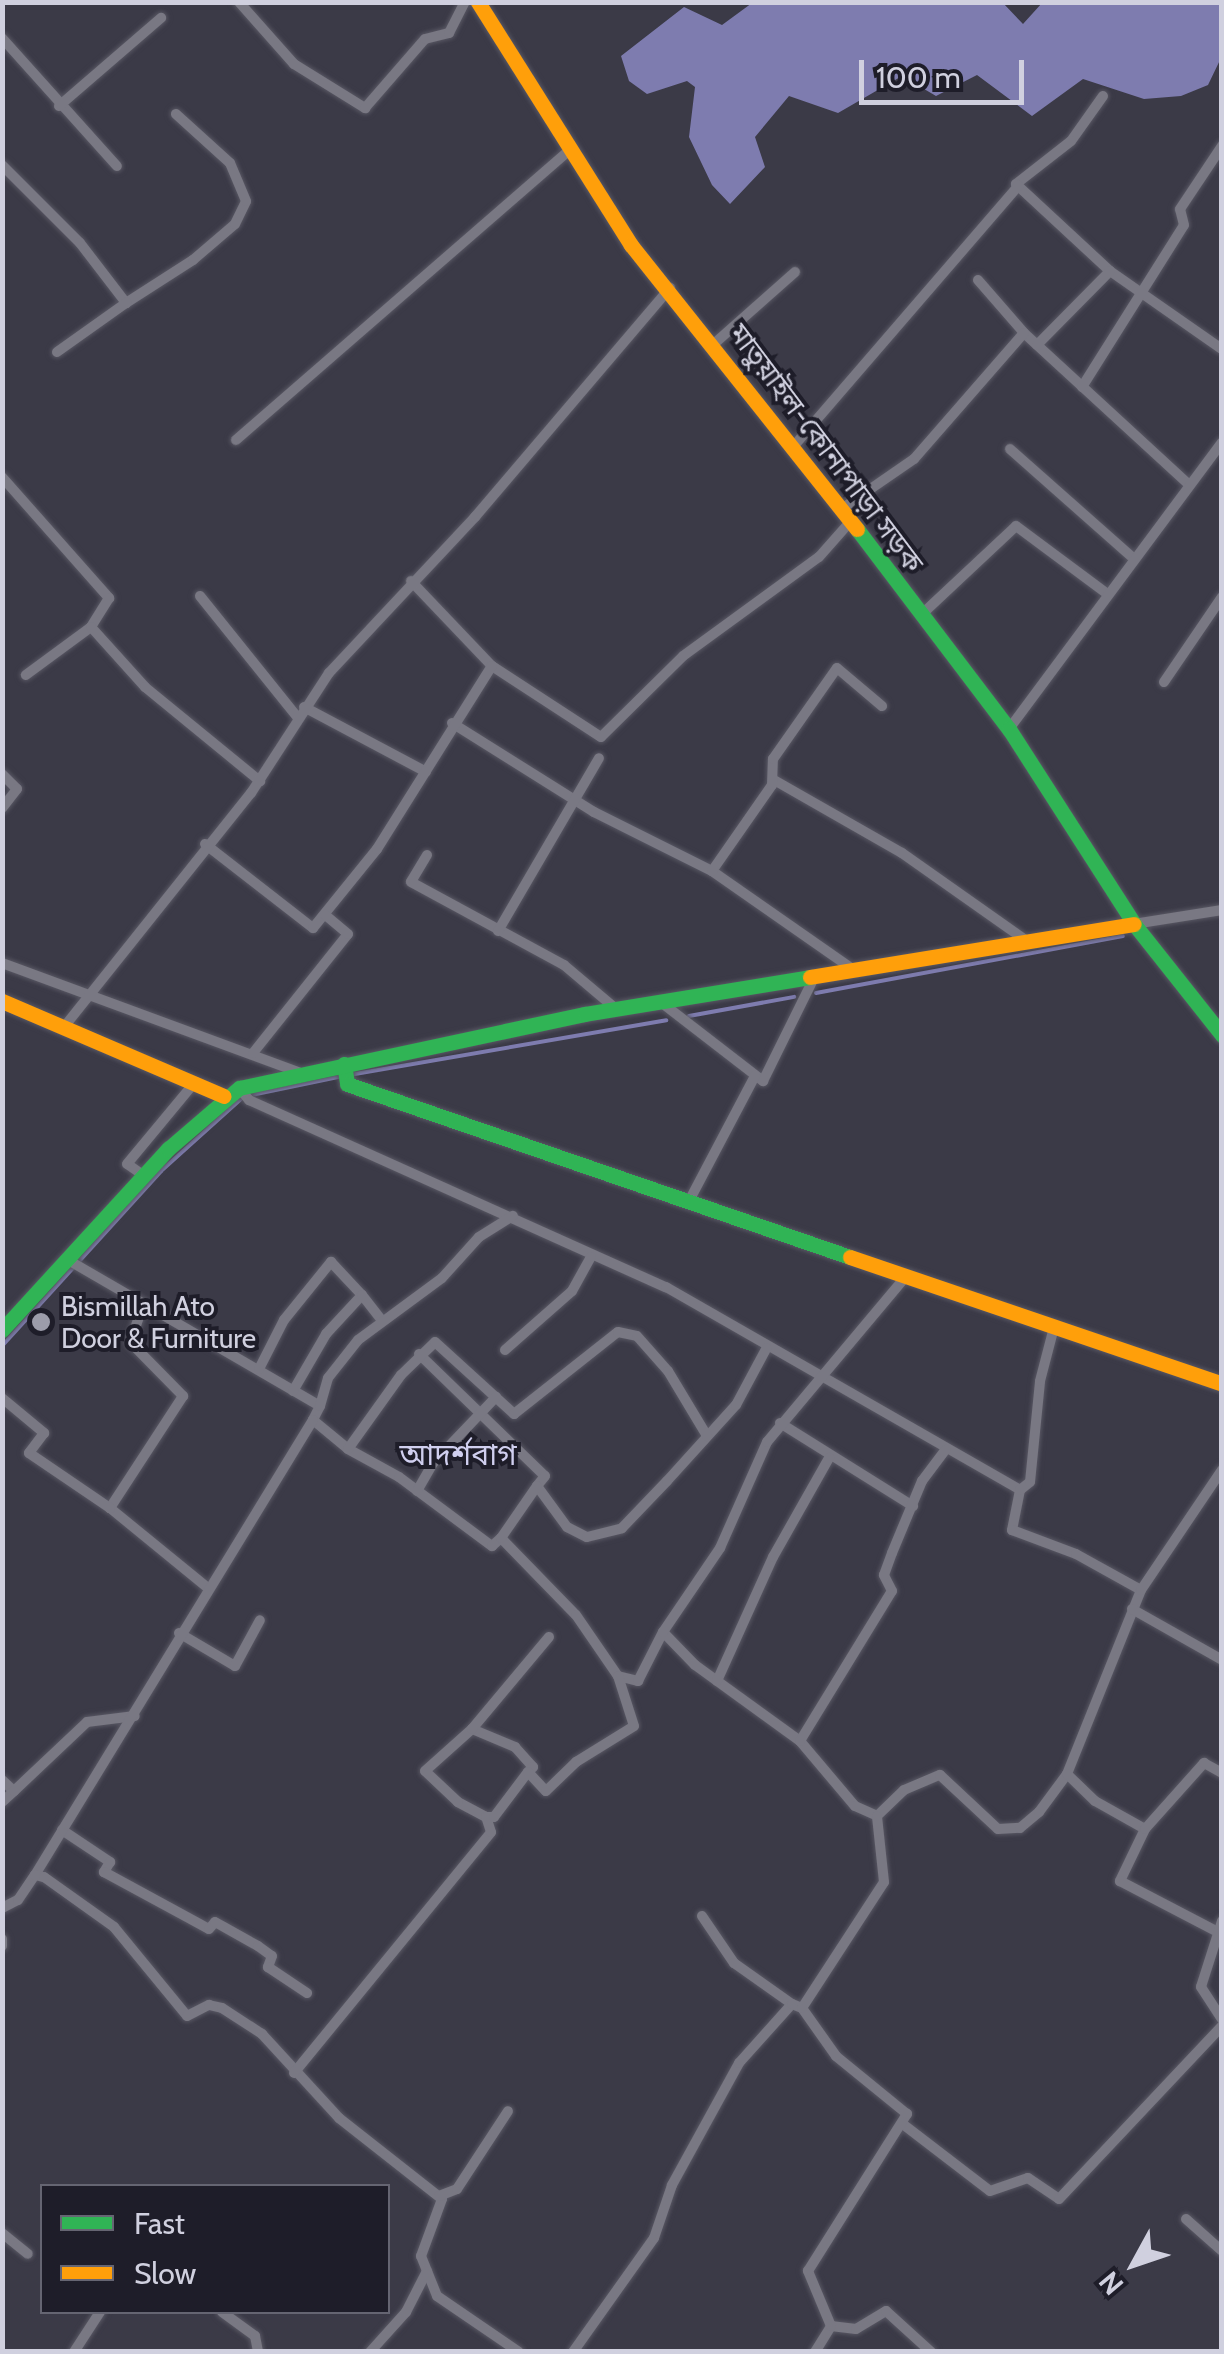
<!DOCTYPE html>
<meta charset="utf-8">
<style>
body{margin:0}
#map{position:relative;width:1224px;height:2354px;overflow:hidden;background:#3b3a47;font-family:Cabin,"Noto Sans Bengali",sans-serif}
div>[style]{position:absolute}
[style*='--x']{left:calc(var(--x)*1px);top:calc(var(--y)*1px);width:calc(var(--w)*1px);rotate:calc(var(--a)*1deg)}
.water>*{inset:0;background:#7e7caf}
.stream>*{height:4px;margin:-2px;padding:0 2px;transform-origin:2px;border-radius:2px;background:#7e7caf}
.roads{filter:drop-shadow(0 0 2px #585763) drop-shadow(0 0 2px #585763)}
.street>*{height:10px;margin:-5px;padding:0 5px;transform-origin:5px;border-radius:5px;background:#797883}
.fast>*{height:15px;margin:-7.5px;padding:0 7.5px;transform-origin:7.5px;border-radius:7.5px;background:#30b455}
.slow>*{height:15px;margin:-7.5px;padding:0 7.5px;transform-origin:7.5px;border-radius:7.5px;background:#ff9f0a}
.dots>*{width:28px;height:28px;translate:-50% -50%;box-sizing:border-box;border:5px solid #1e1d29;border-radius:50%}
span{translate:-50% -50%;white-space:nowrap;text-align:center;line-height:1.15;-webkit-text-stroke:8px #1e1d29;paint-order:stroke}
.street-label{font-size:28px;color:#d0d0df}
.poi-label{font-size:28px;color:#d0d0df}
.left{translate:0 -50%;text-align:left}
.neighbourhood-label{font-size:30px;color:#d0cfef}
.frame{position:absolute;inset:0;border:5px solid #d0d0df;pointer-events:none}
.legend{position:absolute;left:40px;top:2184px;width:350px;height:130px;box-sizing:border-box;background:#1e1d29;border:2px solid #656572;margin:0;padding:12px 18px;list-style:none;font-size:30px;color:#d0d0df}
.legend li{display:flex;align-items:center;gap:20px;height:50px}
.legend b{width:50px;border:2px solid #656572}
.north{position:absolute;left:1084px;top:2214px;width:100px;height:100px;-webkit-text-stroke:8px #1e1d29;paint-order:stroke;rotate:230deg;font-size:28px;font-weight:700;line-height:40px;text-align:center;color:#d0d0df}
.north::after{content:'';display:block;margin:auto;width:35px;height:45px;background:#d0d0df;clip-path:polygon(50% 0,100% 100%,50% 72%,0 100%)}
.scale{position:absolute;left:859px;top:60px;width:165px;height:45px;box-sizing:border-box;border:5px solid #d0d0df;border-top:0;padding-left:12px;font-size:30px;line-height:35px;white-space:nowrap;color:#d0d0df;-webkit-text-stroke:8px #1e1d29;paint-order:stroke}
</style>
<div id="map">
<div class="water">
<i style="clip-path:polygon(752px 3px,1003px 3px,1023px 24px,1042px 3px,1221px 3px,1221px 58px,1208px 85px,1181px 96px,1144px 99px,1083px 79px,1032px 116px,977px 75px,936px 96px,902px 76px,838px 113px,789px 96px,755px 137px,765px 167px,730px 204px,712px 185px,689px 137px,695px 87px,687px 81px,647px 94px,629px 81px,621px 56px,684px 7px,722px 25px)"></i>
</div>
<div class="stream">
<i style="--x:816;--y:993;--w:312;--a:-10.5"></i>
<i style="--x:689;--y:1016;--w:107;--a:-10.3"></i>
<i style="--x:349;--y:1075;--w:322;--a:-9.8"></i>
<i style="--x:251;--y:1095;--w:90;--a:-11.6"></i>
<i style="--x:2;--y:1346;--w:236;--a:-47.7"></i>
<i style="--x:161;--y:1171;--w:109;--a:-42"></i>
</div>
<div class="roads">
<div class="street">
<i style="--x:239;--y:2;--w:83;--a:48.4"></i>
<i style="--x:294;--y:64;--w:84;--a:31.8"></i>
<i style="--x:365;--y:108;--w:91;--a:-49"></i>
<i style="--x:425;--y:39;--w:25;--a:-14"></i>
<i style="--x:449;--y:33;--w:35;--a:-63"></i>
<i style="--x:2;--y:38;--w:172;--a:48.1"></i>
<i style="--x:1103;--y:96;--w:55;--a:125.4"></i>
<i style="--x:1071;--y:141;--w:70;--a:142"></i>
<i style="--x:1016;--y:184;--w:128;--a:42.8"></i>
<i style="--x:1110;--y:271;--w:136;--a:34.9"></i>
<i style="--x:59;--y:106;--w:135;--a:-40.8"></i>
<i style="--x:2;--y:165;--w:110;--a:45"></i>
<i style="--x:80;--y:243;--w:76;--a:52.5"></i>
<i style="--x:126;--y:303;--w:80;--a:-32.7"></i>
<i style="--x:193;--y:260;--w:55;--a:-40.6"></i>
<i style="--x:235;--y:224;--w:25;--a:-64"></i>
<i style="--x:246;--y:201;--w:41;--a:-112.8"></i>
<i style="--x:230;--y:163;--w:73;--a:-137.8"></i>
<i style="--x:978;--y:280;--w:70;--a:49"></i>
<i style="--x:1024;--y:333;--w:223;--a:42.6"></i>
<i style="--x:715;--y:343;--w:107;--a:-41.6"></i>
<i style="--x:1037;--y:345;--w:104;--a:-45.4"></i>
<i style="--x:57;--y:352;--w:85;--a:-35.4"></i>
<i style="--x:1082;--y:387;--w:191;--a:-57.8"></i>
<i style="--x:1184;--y:225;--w:16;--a:-104"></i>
<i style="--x:1180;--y:209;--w:76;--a:-56.3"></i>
<i style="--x:236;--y:440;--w:442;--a:-41"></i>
<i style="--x:793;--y:447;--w:345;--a:-49.2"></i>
<i style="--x:1010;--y:449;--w:162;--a:41.5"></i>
<i style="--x:2;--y:477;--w:162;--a:48.5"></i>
<i style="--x:109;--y:598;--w:34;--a:122"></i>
<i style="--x:91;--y:627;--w:81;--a:143.6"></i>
<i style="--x:840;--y:510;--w:90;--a:-34.6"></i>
<i style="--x:914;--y:459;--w:167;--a:-48.9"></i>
<i style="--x:411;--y:581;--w:117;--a:46.4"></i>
<i style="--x:492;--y:666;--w:130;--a:33.1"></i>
<i style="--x:601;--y:737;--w:115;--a:-44.6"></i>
<i style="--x:683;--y:656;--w:168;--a:-36.1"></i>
<i style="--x:819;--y:557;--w:47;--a:-48.5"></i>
<i style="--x:200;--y:596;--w:156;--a:51.2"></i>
<i style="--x:921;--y:615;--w:130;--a:-43.1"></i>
<i style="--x:1016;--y:526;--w:111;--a:36.6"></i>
<i style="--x:91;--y:627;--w:81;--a:48"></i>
<i style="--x:145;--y:687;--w:149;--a:39.3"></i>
<i style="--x:1164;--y:682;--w:103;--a:-55.7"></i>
<i style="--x:304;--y:707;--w:138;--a:28"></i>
<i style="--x:452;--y:723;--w:168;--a:32.1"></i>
<i style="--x:594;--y:812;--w:132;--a:26.6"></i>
<i style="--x:712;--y:871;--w:173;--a:34.9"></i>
<i style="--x:1009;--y:729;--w:357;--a:-53.4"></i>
<i style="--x:2;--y:774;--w:21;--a:45"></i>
<i style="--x:17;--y:789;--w:24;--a:128"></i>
<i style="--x:774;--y:780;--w:147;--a:29.7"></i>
<i style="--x:902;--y:853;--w:154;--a:35.2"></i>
<i style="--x:205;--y:844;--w:137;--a:37.9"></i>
<i style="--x:313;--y:928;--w:102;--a:-51"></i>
<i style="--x:377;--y:849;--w:216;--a:-57.9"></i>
<i style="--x:427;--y:855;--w:31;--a:121"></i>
<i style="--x:411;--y:882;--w:174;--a:28.5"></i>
<i style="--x:564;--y:965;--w:68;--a:40.2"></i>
<i style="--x:712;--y:871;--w:105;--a:-55.1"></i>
<i style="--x:772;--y:785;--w:26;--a:-88"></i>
<i style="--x:773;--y:759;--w:111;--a:-54.9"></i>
<i style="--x:837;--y:668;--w:59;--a:40.2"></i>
<i style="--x:1134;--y:924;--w:89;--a:-9"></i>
<i style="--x:498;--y:931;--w:200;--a:-59.7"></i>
<i style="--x:2;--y:963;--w:316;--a:20.2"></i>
<i style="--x:662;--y:1003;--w:128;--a:37.7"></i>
<i style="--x:763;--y:1081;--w:117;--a:-63.7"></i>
<i style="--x:64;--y:1027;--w:300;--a:-51.4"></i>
<i style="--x:251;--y:793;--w:143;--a:-57"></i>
<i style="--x:329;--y:673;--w:214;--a:-46.9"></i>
<i style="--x:475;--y:517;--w:301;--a:-49.6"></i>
<i style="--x:253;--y:1053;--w:152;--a:-51.4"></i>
<i style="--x:348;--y:934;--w:30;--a:-140"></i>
<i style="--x:239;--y:1088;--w:16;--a:50"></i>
<i style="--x:249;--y:1100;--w:457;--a:24.2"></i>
<i style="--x:666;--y:1287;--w:408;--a:29.8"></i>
<i style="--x:1020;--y:1490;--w:41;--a:101.3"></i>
<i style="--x:1012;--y:1530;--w:68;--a:20.6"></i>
<i style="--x:1076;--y:1554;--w:74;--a:29"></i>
<i style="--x:143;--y:1175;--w:19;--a:-145"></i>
<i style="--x:127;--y:1164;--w:107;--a:-50.3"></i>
<i style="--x:688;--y:1203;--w:144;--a:-62.2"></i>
<i style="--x:68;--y:1260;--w:291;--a:30.1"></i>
<i style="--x:320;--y:1406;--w:16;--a:117"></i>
<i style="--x:313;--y:1420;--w:45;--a:39.6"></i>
<i style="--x:348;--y:1449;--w:58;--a:28.8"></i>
<i style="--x:399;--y:1477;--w:116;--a:36.6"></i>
<i style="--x:492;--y:1546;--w:12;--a:-42"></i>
<i style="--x:501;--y:1538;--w:107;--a:45.8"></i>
<i style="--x:576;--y:1615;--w:74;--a:55.5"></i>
<i style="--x:618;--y:1676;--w:21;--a:14"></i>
<i style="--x:638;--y:1681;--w:55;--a:-63"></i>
<i style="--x:663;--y:1632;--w:46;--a:45.9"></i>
<i style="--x:695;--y:1665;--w:130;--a:35.9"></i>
<i style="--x:800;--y:1741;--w:85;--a:49.8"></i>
<i style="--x:855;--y:1806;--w:24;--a:24"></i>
<i style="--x:877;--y:1816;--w:37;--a:-44"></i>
<i style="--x:904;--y:1790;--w:39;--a:-23"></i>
<i style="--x:940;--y:1775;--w:79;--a:43"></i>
<i style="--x:998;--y:1829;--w:22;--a:-3"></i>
<i style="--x:1020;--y:1828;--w:25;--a:-40"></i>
<i style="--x:1039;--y:1812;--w:47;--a:-53.6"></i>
<i style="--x:1067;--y:1774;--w:198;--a:-68.1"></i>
<i style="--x:1141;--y:1590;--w:145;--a:-56"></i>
<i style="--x:142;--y:1308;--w:36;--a:109"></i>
<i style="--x:130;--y:1342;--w:76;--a:45.5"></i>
<i style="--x:183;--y:1396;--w:134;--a:123.1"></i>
<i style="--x:110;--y:1508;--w:127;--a:39.2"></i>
<i style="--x:505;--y:1350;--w:89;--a:-41.4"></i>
<i style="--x:572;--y:1291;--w:39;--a:-61"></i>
<i style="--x:419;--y:1354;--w:175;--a:44.1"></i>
<i style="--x:545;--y:1476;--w:13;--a:129"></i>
<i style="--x:537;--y:1486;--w:51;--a:53.8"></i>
<i style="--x:567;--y:1527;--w:22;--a:27"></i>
<i style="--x:587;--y:1537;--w:36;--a:-14"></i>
<i style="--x:622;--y:1528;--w:65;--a:-46.2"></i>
<i style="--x:667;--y:1481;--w:103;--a:-47.8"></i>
<i style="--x:736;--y:1405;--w:64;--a:-61.8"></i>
<i style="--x:259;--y:1369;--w:55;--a:-63"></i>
<i style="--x:284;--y:1320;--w:75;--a:-51"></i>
<i style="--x:331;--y:1262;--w:45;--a:46.8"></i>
<i style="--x:293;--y:1391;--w:66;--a:-59.9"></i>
<i style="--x:326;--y:1334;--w:53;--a:-47.3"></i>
<i style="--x:362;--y:1295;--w:33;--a:52"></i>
<i style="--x:2;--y:1398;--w:55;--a:39.8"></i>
<i style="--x:44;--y:1433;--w:25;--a:127"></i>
<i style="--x:29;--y:1453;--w:98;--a:34.2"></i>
<i style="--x:320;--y:1406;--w:29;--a:-74"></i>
<i style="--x:328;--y:1378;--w:48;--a:-51.7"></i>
<i style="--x:358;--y:1340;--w:104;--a:-36.4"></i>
<i style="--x:442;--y:1278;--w:55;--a:-47.9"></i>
<i style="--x:479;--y:1237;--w:40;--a:-32"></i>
<i style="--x:780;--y:1423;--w:157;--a:32"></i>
<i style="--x:348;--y:1449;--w:91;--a:-54.4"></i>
<i style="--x:401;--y:1375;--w:47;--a:-44.1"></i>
<i style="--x:435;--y:1342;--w:107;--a:42.3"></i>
<i style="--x:514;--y:1414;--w:132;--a:-38.3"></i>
<i style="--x:618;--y:1332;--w:19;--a:12"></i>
<i style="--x:637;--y:1336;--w:47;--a:48.5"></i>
<i style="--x:668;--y:1371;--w:76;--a:59"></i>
<i style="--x:1020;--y:1490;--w:13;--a:-39"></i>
<i style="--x:1030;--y:1482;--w:101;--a:-84.3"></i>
<i style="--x:1040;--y:1381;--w:52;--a:-75.4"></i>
<i style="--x:417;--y:1491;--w:34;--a:-60"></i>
<i style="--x:434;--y:1462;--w:90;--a:-46.4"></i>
<i style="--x:501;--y:1538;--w:63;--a:-55.3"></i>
<i style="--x:1132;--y:1609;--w:103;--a:29.5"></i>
<i style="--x:663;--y:1632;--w:102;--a:-55.8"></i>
<i style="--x:720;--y:1548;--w:116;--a:-66.1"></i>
<i style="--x:767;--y:1442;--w:213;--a:-50"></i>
<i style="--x:179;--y:1633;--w:65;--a:30.5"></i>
<i style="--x:235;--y:1666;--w:52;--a:-61.5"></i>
<i style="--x:717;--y:1681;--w:136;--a:-65.7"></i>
<i style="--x:773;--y:1557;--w:114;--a:-60.5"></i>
<i style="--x:472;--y:1729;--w:47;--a:22.7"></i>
<i style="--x:515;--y:1747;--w:27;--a:48"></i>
<i style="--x:533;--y:1767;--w:7;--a:135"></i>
<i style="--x:800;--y:1741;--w:176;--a:-58.5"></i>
<i style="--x:892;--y:1591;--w:18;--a:-117"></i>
<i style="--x:884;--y:1575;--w:23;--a:-70"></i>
<i style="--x:892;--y:1553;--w:78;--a:-67.4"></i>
<i style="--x:922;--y:1481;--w:39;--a:-53"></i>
<i style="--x:1067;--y:1774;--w:39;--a:44"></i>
<i style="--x:1095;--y:1801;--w:57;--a:29.2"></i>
<i style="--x:1145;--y:1829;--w:58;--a:115.7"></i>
<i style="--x:1120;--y:1881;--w:106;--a:27.5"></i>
<i style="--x:2;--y:1780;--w:16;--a:43"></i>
<i style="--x:14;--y:1791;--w:16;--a:137"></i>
<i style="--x:14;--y:1791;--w:100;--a:-43.4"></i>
<i style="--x:87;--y:1722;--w:48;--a:-7.1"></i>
<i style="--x:486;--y:1817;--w:32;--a:-152"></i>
<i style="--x:458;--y:1802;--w:45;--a:-136.8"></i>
<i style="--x:425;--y:1771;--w:63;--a:-41.8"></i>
<i style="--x:472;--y:1729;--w:120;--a:-50.1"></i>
<i style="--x:1145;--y:1829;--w:89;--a:-48.2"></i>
<i style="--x:1204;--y:1763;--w:21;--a:29"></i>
<i style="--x:62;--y:1830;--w:58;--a:33.7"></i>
<i style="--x:110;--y:1862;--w:12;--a:121"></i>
<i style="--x:104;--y:1872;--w:119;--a:28.5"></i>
<i style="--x:209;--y:1929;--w:9;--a:-49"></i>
<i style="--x:215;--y:1922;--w:49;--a:29.2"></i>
<i style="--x:258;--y:1946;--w:17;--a:36"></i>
<i style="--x:272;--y:1956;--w:12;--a:110"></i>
<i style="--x:268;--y:1967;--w:47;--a:33.7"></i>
<i style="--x:35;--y:1875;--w:533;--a:-58.58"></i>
<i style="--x:2;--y:1908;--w:18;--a:-27"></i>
<i style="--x:18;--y:1900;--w:30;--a:-56"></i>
<i style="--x:35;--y:1875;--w:9;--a:13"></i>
<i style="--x:44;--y:1877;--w:86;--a:35.5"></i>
<i style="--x:114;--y:1927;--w:115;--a:50.6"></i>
<i style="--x:187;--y:2016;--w:25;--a:-27"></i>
<i style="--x:209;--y:2005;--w:13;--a:13"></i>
<i style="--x:222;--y:2008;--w:48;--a:33"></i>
<i style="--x:262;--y:2034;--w:114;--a:47.5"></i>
<i style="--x:339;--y:2118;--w:131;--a:38.2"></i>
<i style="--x:442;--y:2199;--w:61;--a:110.2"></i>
<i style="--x:421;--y:2256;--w:43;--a:68.2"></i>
<i style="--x:437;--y:2296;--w:99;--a:34.3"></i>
<i style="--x:702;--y:1916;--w:57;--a:55.8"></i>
<i style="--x:734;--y:1963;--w:71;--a:35.3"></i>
<i style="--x:1222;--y:1921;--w:69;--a:107.7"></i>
<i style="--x:1201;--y:1987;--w:38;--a:57"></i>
<i style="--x:2;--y:1939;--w:7;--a:90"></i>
<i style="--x:294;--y:2073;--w:311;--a:-50.7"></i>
<i style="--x:491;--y:1832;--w:16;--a:-108"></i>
<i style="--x:486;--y:1817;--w:8;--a:0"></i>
<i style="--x:494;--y:1817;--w:56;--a:-52.9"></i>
<i style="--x:528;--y:1772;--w:26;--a:47"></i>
<i style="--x:546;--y:1791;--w:42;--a:-44"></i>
<i style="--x:576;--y:1762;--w:68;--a:-31.8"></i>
<i style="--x:634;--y:1726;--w:52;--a:-107.7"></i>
<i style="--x:904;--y:2125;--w:108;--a:37.5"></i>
<i style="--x:990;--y:2191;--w:40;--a:-18.9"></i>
<i style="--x:1028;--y:2178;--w:37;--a:34"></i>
<i style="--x:1059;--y:2199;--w:238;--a:-46.7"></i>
<i style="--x:439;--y:2196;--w:19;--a:-21"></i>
<i style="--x:457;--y:2189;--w:93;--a:-56.8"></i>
<i style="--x:1186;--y:2219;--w:48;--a:41.6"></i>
<i style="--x:2;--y:2233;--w:33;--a:39"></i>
<i style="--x:222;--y:2312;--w:41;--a:36"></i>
<i style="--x:255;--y:2336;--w:16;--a:79"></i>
<i style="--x:831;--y:2326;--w:25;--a:7"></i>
<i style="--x:856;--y:2329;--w:35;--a:-31"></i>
<i style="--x:886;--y:2311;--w:61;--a:42.3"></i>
<i style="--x:74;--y:2352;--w:48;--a:-57"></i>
<i style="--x:370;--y:2352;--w:54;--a:-48"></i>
<i style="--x:406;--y:2312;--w:46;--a:-62.9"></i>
<i style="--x:573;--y:2352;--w:140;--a:-54.6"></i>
<i style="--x:654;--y:2238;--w:56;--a:-71.2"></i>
<i style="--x:672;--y:2185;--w:139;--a:-61.2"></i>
<i style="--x:739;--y:2063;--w:79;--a:-48.1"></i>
<i style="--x:792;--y:2004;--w:11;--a:22"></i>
<i style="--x:815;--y:2352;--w:31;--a:-58"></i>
<i style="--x:831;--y:2326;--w:60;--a:-112.7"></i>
<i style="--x:808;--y:2271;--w:186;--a:-57.8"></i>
<i style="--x:907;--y:2114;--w:92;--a:-140.8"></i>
<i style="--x:836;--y:2056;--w:59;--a:-125.3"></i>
<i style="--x:802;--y:2008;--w:150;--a:-56.9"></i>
<i style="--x:884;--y:1882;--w:66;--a:-96.1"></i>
</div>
<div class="fast">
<i style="--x:857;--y:529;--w:251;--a:52.8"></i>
<i style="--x:1009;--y:729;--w:232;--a:57.3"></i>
<i style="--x:1134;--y:924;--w:142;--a:51.6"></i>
<i style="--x:344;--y:1064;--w:20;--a:81"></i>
<i style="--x:347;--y:1084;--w:532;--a:18.98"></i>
<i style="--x:2;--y:1330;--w:246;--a:-47.5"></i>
<i style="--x:168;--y:1149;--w:94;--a:-40.7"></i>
<i style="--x:239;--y:1088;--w:354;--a:-12.1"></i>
<i style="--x:585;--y:1014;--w:228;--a:-9.3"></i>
</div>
<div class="slow">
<i style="--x:478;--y:2;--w:287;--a:57.8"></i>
<i style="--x:631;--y:245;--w:363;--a:51.5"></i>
<i style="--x:810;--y:977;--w:328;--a:-9.3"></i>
<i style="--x:2;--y:1001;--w:241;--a:23.2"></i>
<i style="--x:850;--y:1257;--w:393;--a:18.8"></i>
</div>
</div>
<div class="dots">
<i style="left:41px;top:1322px;background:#9c9caa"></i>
</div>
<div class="street-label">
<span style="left:826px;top:448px;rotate:53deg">মাতুয়াইল-কোনাপাড়া সড়ক</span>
</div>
<div class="poi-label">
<span class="left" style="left:61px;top:1322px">Bismillah Ato<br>Door &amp; Furniture</span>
</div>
<div class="neighbourhood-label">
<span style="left:458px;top:1455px">আদর্শবাগ</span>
</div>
<div class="frame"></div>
<ul class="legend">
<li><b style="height:12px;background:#30b455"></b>Fast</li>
<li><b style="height:12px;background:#ff9f0a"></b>Slow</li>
</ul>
<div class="north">N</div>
<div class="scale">100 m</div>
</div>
